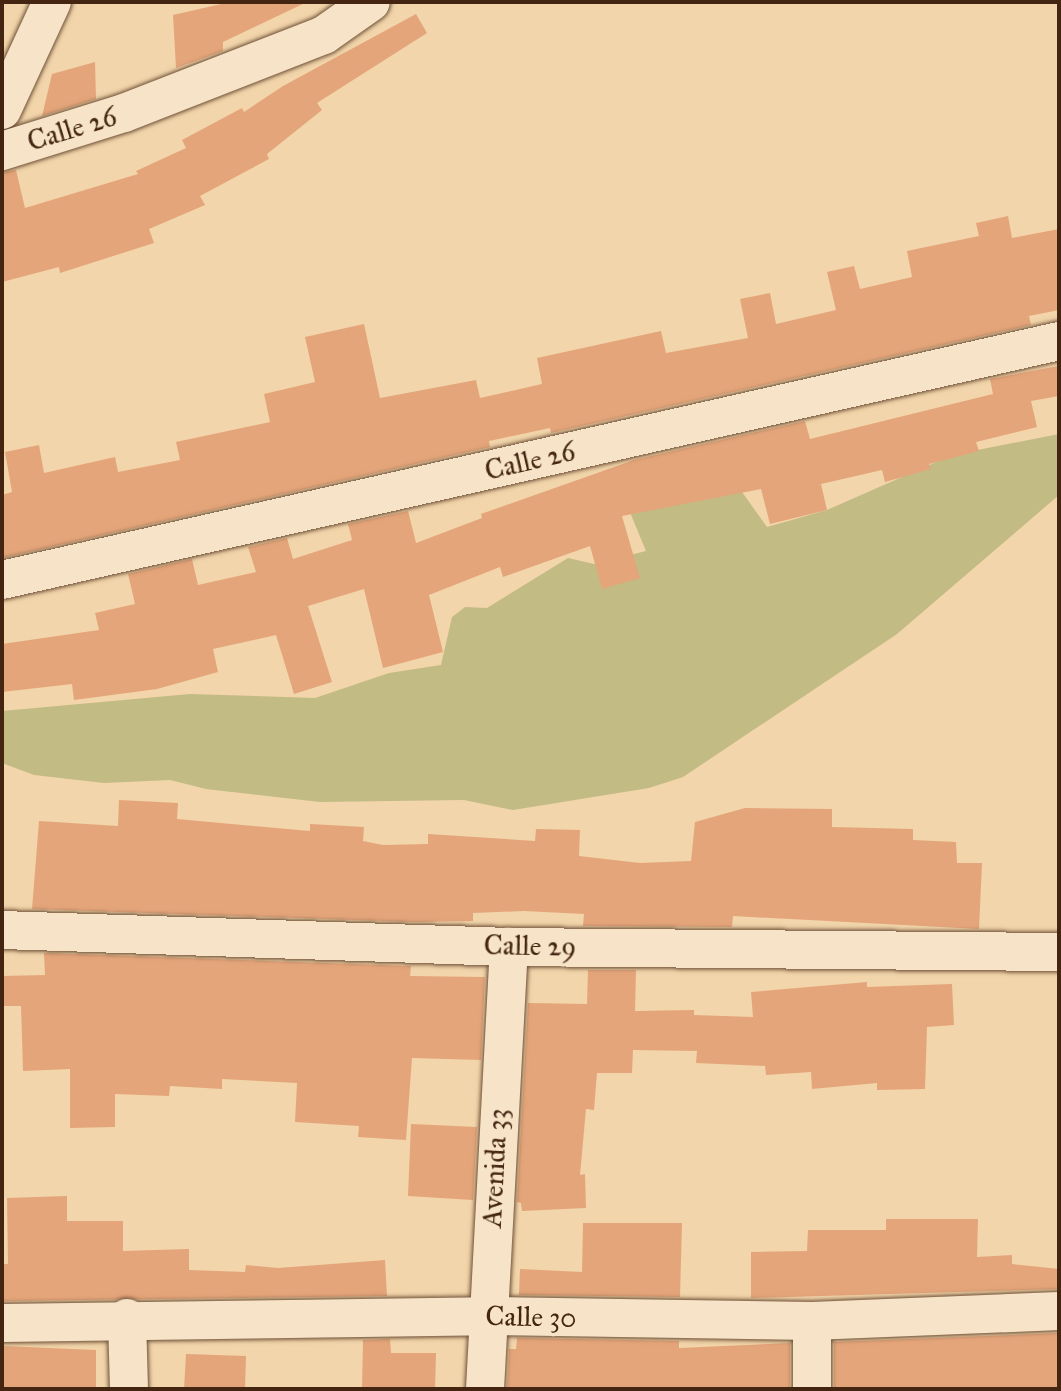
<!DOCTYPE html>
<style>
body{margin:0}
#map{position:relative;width:1061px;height:1391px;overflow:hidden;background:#f2d5aa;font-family:"IM FELL Great Primer",serif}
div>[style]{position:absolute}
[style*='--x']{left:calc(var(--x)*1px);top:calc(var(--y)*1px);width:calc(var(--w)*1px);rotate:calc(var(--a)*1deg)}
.green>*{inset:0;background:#c2bb84}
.building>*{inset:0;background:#e5a57a}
.roads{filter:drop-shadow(0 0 2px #6f5138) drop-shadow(0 0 2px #6f5138)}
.minor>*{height:38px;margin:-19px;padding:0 19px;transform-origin:19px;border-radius:19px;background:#f7e4c8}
span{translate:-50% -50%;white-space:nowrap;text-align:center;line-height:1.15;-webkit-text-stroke:7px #f7e4c8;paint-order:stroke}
.street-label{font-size:28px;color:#432512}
.frame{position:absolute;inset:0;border:4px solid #432512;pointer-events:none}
</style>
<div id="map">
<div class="green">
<i style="clip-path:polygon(1059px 434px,1059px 495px,897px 634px,683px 777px,649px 788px,513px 810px,464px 800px,320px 802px,206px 789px,170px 780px,104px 783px,34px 775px,2px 763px,2px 711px,190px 694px,315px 698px,389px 673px,441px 665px,452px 617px,465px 607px,487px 608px,568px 558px,594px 564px,646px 551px,627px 505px,742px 492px,767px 527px,827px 510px,952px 455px)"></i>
</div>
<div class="building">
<i style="clip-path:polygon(230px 2px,307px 2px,223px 42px,223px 51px,176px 68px,173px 15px)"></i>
<i style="clip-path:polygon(416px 14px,427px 33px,317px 103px,322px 110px,267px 154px,269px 159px,200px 196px,205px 205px,149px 229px,154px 243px,60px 273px,59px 267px,2px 282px,2px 172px,16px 170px,25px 208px,138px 174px,136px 171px,186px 148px,182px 140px,242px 108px,244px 112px,283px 86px)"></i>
<i style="clip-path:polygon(95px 62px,96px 99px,42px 116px,52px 74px)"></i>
<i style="clip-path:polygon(1008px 216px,1012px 238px,1059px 229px,1059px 310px,1029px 316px,1031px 325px,551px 433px,550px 428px,489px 441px,490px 447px,2px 558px,2px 495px,12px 492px,5px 452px,39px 445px,44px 473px,115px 457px,118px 472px,180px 460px,176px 442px,270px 422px,264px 394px,315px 382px,305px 337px,364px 324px,380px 398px,476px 380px,480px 398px,542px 384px,537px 358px,661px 331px,666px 353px,748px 338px,740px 299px,770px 293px,776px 324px,836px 310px,827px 272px,854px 266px,860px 289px,912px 277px,907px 251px,979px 236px,976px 223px)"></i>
<i style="clip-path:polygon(1059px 366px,1059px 396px,1031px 401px,1037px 427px,976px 442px,979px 451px,929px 464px,931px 469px,885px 482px,882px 470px,821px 484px,827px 510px,770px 524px,761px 489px,622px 516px,640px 578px,602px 589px,590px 546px,503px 577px,500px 567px,429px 595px,443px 652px,383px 668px,364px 589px,308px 606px,332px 682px,294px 694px,276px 635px,213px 649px,218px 672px,157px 689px,74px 700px,72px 684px,2px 692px,2px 644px,99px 630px,95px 613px,135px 604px,128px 574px,192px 559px,198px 585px,256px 572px,248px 547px,287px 538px,293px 559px,352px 540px,348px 524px,408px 511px,416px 543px,482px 518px,481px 514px,634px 460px,805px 421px,810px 439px,993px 394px,990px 379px)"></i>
<i style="clip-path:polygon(119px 800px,178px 803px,177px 819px,310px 831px,310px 824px,364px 827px,363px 841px,383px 845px,428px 844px,428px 834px,535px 841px,536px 829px,580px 830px,579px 856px,640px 863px,691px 861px,695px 822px,745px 808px,832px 809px,832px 827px,913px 829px,913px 840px,956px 842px,957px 863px,982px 863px,979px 929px,733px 916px,732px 927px,583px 926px,584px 914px,524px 911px,473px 913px,473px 921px,413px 922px,32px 909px,39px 821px,118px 826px)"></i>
<i style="clip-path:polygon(44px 953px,411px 966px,410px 976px,485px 977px,481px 1060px,412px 1058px,406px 1140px,358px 1137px,359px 1126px,295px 1122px,297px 1083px,222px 1079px,222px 1089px,170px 1086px,169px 1096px,115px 1094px,115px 1127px,70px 1128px,70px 1069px,23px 1071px,21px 1006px,2px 1006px,2px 976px,45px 975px)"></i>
<i style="clip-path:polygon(588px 970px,636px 970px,635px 1011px,694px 1010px,694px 1015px,753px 1017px,751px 992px,867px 982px,867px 987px,952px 984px,954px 1025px,927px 1027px,925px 1089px,877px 1090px,877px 1083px,812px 1089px,811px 1072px,766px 1075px,765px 1066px,696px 1063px,697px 1051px,633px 1050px,632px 1073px,597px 1073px,594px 1110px,586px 1109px,580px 1175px,585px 1174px,586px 1208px,522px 1211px,521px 1203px,517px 1202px,528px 1003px,587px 1004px)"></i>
<i style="clip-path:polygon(411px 1124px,477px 1127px,473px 1200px,408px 1196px)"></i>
<i style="clip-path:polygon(67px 1196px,67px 1221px,123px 1221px,123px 1251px,189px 1249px,189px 1270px,245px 1272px,246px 1265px,278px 1268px,385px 1260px,387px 1296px,2px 1301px,2px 1264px,8px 1264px,7px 1198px)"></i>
<i style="clip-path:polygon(886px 1219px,978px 1219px,977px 1257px,1012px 1255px,1012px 1264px,1059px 1269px,1059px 1289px,751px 1298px,751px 1252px,807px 1251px,808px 1230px,886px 1230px)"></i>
<i style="clip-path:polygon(583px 1223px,682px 1223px,680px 1297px,519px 1295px,520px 1269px,582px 1272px)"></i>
<i style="clip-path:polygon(1059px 1333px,1059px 1389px,834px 1389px,834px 1342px)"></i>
<i style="clip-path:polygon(517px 1338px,679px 1341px,679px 1348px,790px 1343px,790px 1389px,507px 1389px,509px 1349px,516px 1349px)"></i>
<i style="clip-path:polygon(390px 1339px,391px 1353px,436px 1353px,435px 1389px,362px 1389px,363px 1340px)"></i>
<i style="clip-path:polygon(2px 1346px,96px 1350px,96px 1389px,2px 1389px)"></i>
<i style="clip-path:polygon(186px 1354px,246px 1356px,245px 1389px,184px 1389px)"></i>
</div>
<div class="roads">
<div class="minor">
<i style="--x:2;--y:110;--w:119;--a:-65.2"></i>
<i style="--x:2;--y:151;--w:128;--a:-17.3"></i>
<i style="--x:124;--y:113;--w:215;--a:-21.3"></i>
<i style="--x:324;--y:35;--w:57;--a:-35.1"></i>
<i style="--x:2;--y:580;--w:1084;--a:-12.74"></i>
<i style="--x:2;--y:930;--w:507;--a:1.92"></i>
<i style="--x:509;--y:947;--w:550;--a:0.52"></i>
<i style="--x:127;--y:1318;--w:71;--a:88.4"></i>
<i style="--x:2;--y:1323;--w:484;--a:-0.8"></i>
<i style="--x:486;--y:1316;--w:326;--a:0.9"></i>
<i style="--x:812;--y:1321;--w:247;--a:-2.3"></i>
<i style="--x:485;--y:1389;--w:443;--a:-86.9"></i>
<i style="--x:812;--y:1389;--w:68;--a:-90"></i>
</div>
</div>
<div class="street-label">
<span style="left:72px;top:129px;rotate:-17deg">Calle 26</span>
<span style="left:530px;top:461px;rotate:-13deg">Calle 26</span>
<span style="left:530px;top:946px;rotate:1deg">Calle 29</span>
<span style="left:495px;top:1168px;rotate:-87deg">Avenida 33</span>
<span style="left:531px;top:1317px;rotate:1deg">Calle 30</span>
</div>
<div class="frame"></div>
</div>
